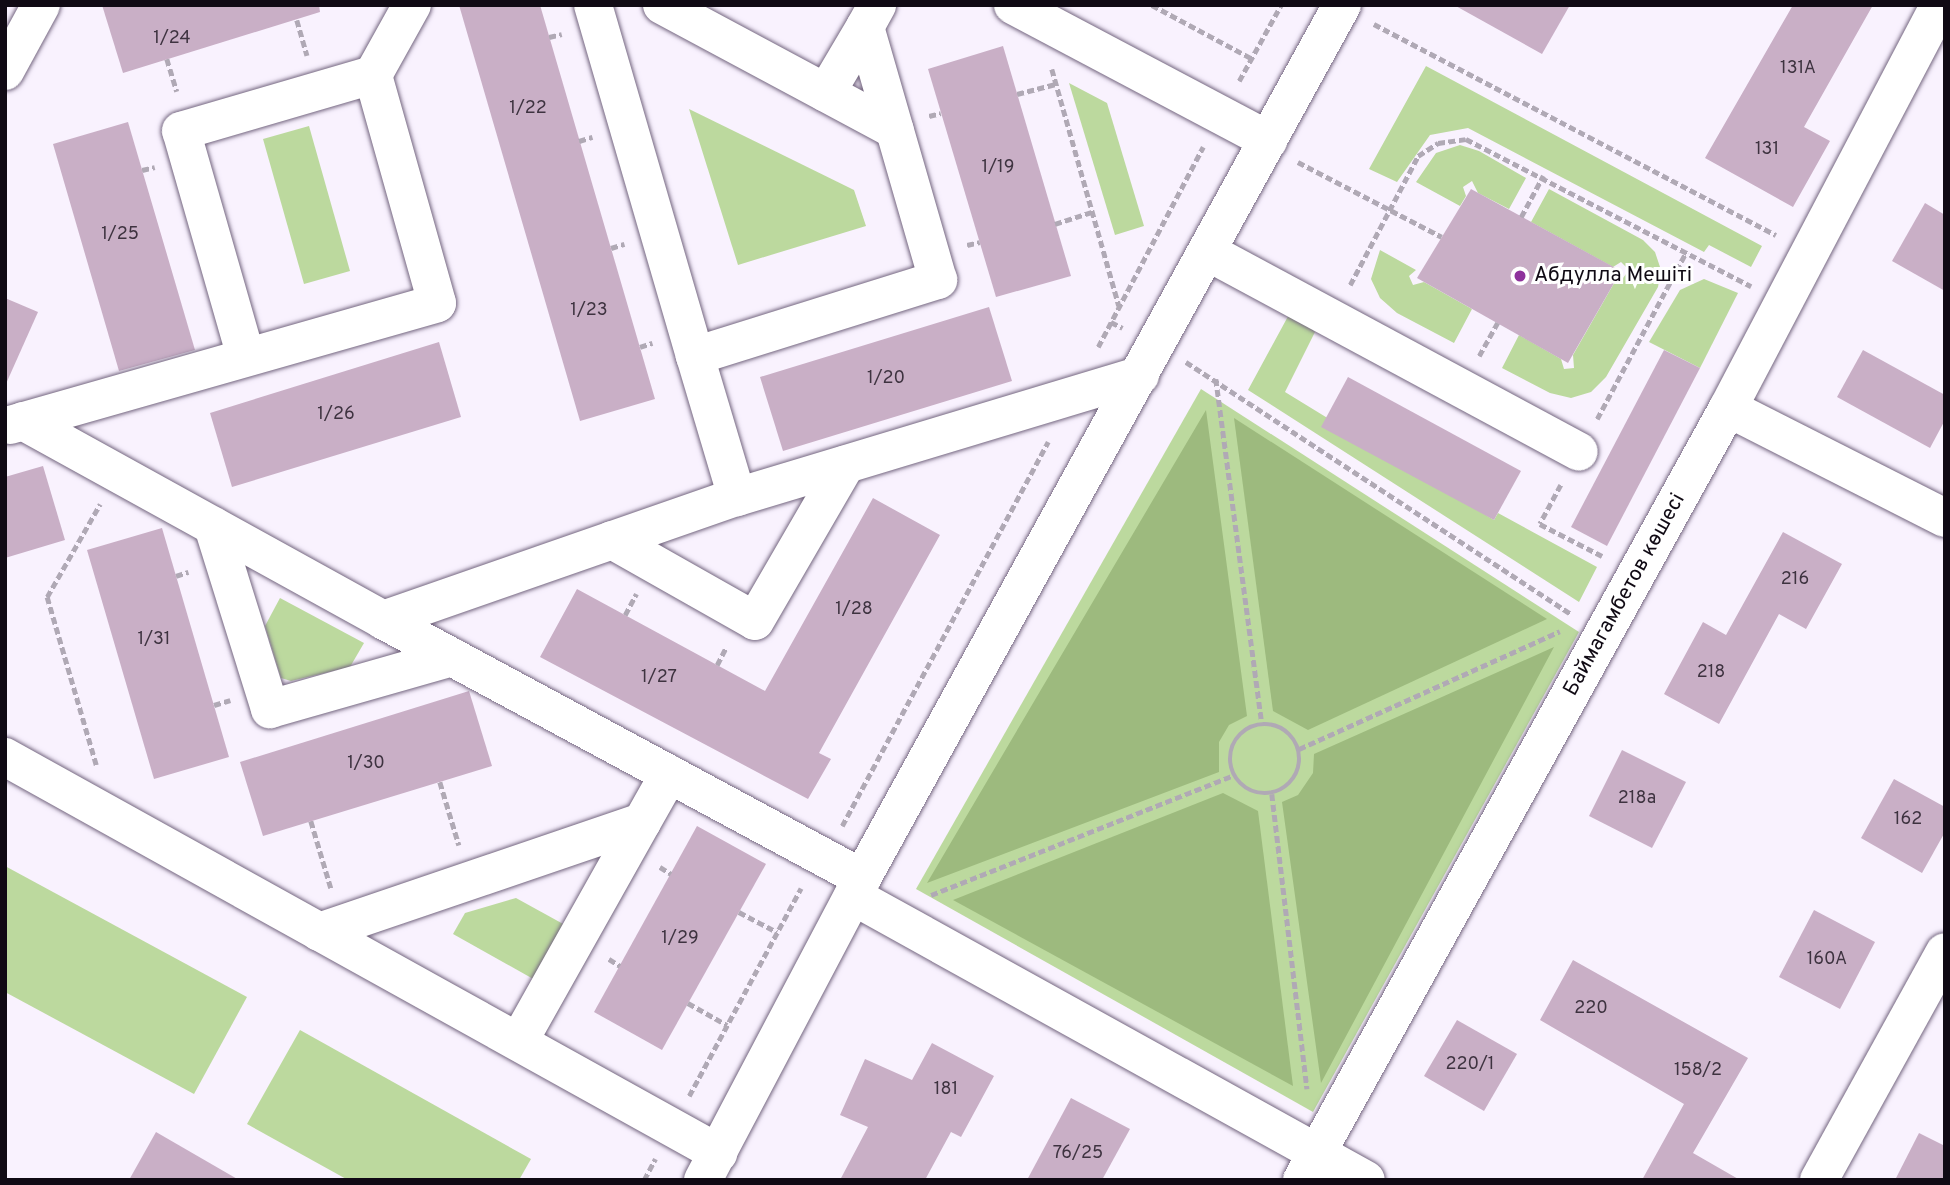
<!DOCTYPE html>
<meta charset="utf-8">
<style>
body{margin:0}
#map{position:relative;width:1950px;height:1185px;overflow:hidden;background:#f9f2fe;font-family:Overpass,sans-serif}
div>[style]{position:absolute}
[style*='--x']{left:calc(var(--x)*1px);top:calc(var(--y)*1px);width:calc(var(--w)*1px);rotate:calc(var(--a)*1deg)}
.green>*{inset:0;background:#bcd99e}
.forest>*{inset:0;background:#9dba7e}
.building>*{inset:0;background:#c9afc6}
.path>*{height:4.5px;margin-top:-2.25px;transform-origin:0;background:repeating-linear-gradient(90deg,#b0a9b5 0 7px,transparent 0 10.5px)}
.path>.ring{margin:-2.25px;padding:0;box-sizing:content-box;background:none;border:4.5px solid #b0a9b5;border-radius:50%}
.roads{filter:drop-shadow(0 0 2px #746680) drop-shadow(0 0 2px #746680)}
.minor>*{height:38px;margin:-19px;padding:0 19px;transform-origin:19px;border-radius:19px;background:#fff}
.dots>*{width:19px;height:19px;translate:-50% -50%;box-sizing:border-box;border:4px solid #fff;border-radius:50%}
span{translate:-50% -50%;white-space:nowrap;text-align:center;line-height:1.15;-webkit-text-stroke:6px #fff;paint-order:stroke}
.number-label{font-size:18px;color:#3e3340}
.number-label span{-webkit-text-stroke-width:0}
.poi-label{font-size:21px;color:#100a14}
.left{translate:0 -50%;text-align:left}
.street-label{font-size:21px;color:#100a14}
.frame{position:absolute;inset:0;border:7px solid #100a14;pointer-events:none}
</style>
<div id="map">
<div class="green">
<i style="clip-path:polygon(1426px 66px,1762px 246px,1751px 267px,1709px 245px,1704px 252px,1468px 128px,1430px 135px,1397px 182px,1369px 169px)"></i>
<i style="clip-path:polygon(1069px 83px,1107px 103px,1144px 226px,1115px 235px)"></i>
<i style="clip-path:polygon(689px 109px,854px 190px,866px 226px,738px 265px)"></i>
<i style="clip-path:polygon(309px 126px,350px 271px,304px 284px,263px 139px)"></i>
<i style="clip-path:polygon(1460px 145px,1479px 151px,1526px 178px,1509px 209px,1478px 193px,1472px 181px,1463px 187px,1466px 196px,1460px 206px,1416px 182px,1436px 153px)"></i>
<i style="clip-path:polygon(1549px 189px,1643px 240px,1655px 252px,1661px 270px,1658px 287px,1606px 377px,1591px 392px,1571px 398px,1550px 393px,1502px 368px,1519px 335px,1561px 359px,1564px 369px,1574px 368px,1573px 355px,1617px 278px,1623px 278px,1629px 270px,1621px 262px,1613px 267px,1531px 222px)"></i>
<i style="clip-path:polygon(1380px 250px,1416px 270px,1409px 276px,1413px 285px,1424px 282px,1472px 309px,1454px 343px,1397px 313px,1380px 298px,1371px 279px)"></i>
<i style="clip-path:polygon(1704px 279px,1738px 293px,1700px 368px,1649px 342px,1680px 290px)"></i>
<i style="clip-path:polygon(1292px 309px,1315px 332px,1285px 392px,1494px 520px,1498px 513px,1597px 567px,1579px 602px,1248px 390px)"></i>
<i style="clip-path:polygon(1201px 389px,1579px 632px,1313px 1112px,916px 889px)"></i>
<i style="clip-path:polygon(280px 598px,364px 643px,350px 667px,291px 681px,281px 678px,265px 626px)"></i>
<i style="clip-path:polygon(5px 866px,247px 997px,194px 1094px,5px 992px)"></i>
<i style="clip-path:polygon(516px 898px,565px 925px,535px 980px,453px 934px,465px 913px)"></i>
<i style="clip-path:polygon(300px 1030px,531px 1159px,519px 1180px,348px 1180px,247px 1124px)"></i>
</div>
<div class="forest">
<i style="clip-path:polygon(1206px 410px,1247px 716px,1229px 725px,1219px 742px,1219px 772px,927px 883px)"></i>
<i style="clip-path:polygon(1234px 418px,1547px 619px,1308px 730px,1273px 711px)"></i>
<i style="clip-path:polygon(1554px 647px,1321px 1083px,1282px 802px,1298px 795px,1313px 773px,1314px 754px)"></i>
<i style="clip-path:polygon(1223px 793px,1258px 811px,1293px 1086px,953px 900px)"></i>
</div>
<div class="building">
<i style="clip-path:polygon(102px 5px,319px 5px,320px 12px,123px 73px)"></i>
<i style="clip-path:polygon(459px 5px,540px 5px,655px 399px,580px 421px)"></i>
<i style="clip-path:polygon(1454px 5px,1570px 5px,1542px 54px)"></i>
<i style="clip-path:polygon(1793px 5px,1873px 5px,1804px 127px,1830px 141px,1793px 207px,1705px 158px)"></i>
<i style="clip-path:polygon(1003px 46px,1071px 276px,996px 297px,928px 69px)"></i>
<i style="clip-path:polygon(128px 122px,195px 350px,119px 371px,53px 144px)"></i>
<i style="clip-path:polygon(1471px 189px,1621px 271px,1568px 363px,1417px 278px)"></i>
<i style="clip-path:polygon(1925px 203px,1945px 215px,1945px 291px,1892px 261px)"></i>
<i style="clip-path:polygon(5px 298px,38px 312px,5px 386px)"></i>
<i style="clip-path:polygon(989px 307px,1012px 381px,783px 451px,760px 377px)"></i>
<i style="clip-path:polygon(439px 342px,461px 417px,232px 487px,210px 413px)"></i>
<i style="clip-path:polygon(1664px 350px,1700px 368px,1607px 546px,1571px 527px)"></i>
<i style="clip-path:polygon(1863px 350px,1945px 395px,1945px 420px,1930px 448px,1837px 397px)"></i>
<i style="clip-path:polygon(1348px 377px,1521px 471px,1494px 520px,1321px 427px)"></i>
<i style="clip-path:polygon(43px 466px,65px 540px,5px 558px,5px 477px)"></i>
<i style="clip-path:polygon(873px 498px,940px 535px,819px 753px,831px 759px,808px 799px,540px 657px,577px 589px,765px 691px)"></i>
<i style="clip-path:polygon(162px 528px,229px 757px,154px 779px,87px 550px)"></i>
<i style="clip-path:polygon(1783px 532px,1842px 564px,1806px 629px,1779px 614px,1719px 724px,1664px 694px,1703px 622px,1726px 635px)"></i>
<i style="clip-path:polygon(469px 691px,492px 766px,263px 836px,240px 762px)"></i>
<i style="clip-path:polygon(1622px 750px,1686px 782px,1652px 848px,1589px 816px)"></i>
<i style="clip-path:polygon(1894px 779px,1945px 807px,1945px 832px,1922px 873px,1861px 838px)"></i>
<i style="clip-path:polygon(697px 826px,766px 864px,662px 1050px,594px 1012px)"></i>
<i style="clip-path:polygon(1814px 910px,1875px 942px,1840px 1009px,1779px 977px)"></i>
<i style="clip-path:polygon(1573px 960px,1748px 1058px,1693px 1153px,1740px 1180px,1642px 1180px,1684px 1104px,1540px 1020px)"></i>
<i style="clip-path:polygon(1457px 1020px,1517px 1054px,1484px 1111px,1424px 1076px)"></i>
<i style="clip-path:polygon(932px 1043px,994px 1076px,961px 1137px,951px 1132px,925px 1180px,840px 1180px,868px 1127px,840px 1115px,865px 1059px,912px 1080px)"></i>
<i style="clip-path:polygon(1071px 1098px,1130px 1129px,1102px 1180px,1027px 1180px)"></i>
<i style="clip-path:polygon(156px 1132px,239px 1180px,129px 1180px)"></i>
<i style="clip-path:polygon(1919px 1133px,1945px 1146px,1945px 1180px,1895px 1180px)"></i>
</div>
<div class="path">
<i style="--x:1152;--y:5;--w:112;--a:28.2"></i>
<i style="--x:297;--y:20;--w:37;--a:74"></i>
<i style="--x:1374;--y:24;--w:454;--a:27.7"></i>
<i style="--x:549;--y:37;--w:13;--a:-13"></i>
<i style="--x:167;--y:59;--w:34;--a:73"></i>
<i style="--x:1052;--y:69;--w:246;--a:74.2"></i>
<i style="--x:1239;--y:81;--w:87;--a:-61.1"></i>
<i style="--x:1017;--y:94;--w:40;--a:-14.4"></i>
<i style="--x:929;--y:116;--w:12;--a:-14"></i>
<i style="--x:579;--y:141;--w:14;--a:-17"></i>
<i style="--x:1298;--y:162;--w:162;--a:27.5"></i>
<i style="--x:142;--y:170;--w:13;--a:-13"></i>
<i style="--x:1521;--y:217;--w:47;--a:-61.8"></i>
<i style="--x:1055;--y:224;--w:39;--a:-18"></i>
<i style="--x:967;--y:245;--w:13;--a:-13"></i>
<i style="--x:611;--y:248;--w:14;--a:-17"></i>
<i style="--x:1350;--y:285;--w:146;--a:-62.2"></i>
<i style="--x:1418;--y:156;--w:24;--a:-33"></i>
<i style="--x:1438;--y:143;--w:28;--a:-8"></i>
<i style="--x:1466;--y:139;--w:321;--a:27.3"></i>
<i style="--x:1111;--y:322;--w:13;--a:27"></i>
<i style="--x:640;--y:347;--w:13;--a:-18"></i>
<i style="--x:1098;--y:347;--w:226;--a:-62.3"></i>
<i style="--x:1479;--y:356;--w:38;--a:-61"></i>
<i style="--x:1186;--y:362;--w:460;--a:33.2"></i>
<i style="--x:1216;--y:379;--w:348;--a:82.4"></i>
<i style="--x:1597;--y:419;--w:189;--a:-61.9"></i>
<i style="--x:1561;--y:485;--w:44;--a:118.3"></i>
<i style="--x:1540;--y:524;--w:70;--a:27.3"></i>
<i style="--x:176;--y:576;--w:13;--a:-18"></i>
<i style="--x:625;--y:615;--w:24;--a:-62"></i>
<i style="--x:717;--y:665;--w:20;--a:-63"></i>
<i style="--x:214;--y:705;--w:17;--a:-17"></i>
<i class="ring" style="left:1230px;top:724px;width:65.5px;height:65.5px"></i>
<i style="--x:1299;--y:749;--w:286;--a:-24.3"></i>
<i style="--x:96;--y:765;--w:175;--a:-106.3"></i>
<i style="--x:47;--y:597;--w:107;--a:-60.3"></i>
<i style="--x:440;--y:782;--w:66;--a:73.2"></i>
<i style="--x:1272;--y:794;--w:297;--a:83.2"></i>
<i style="--x:311;--y:821;--w:70;--a:73.4"></i>
<i style="--x:842;--y:826;--w:436;--a:-61.8"></i>
<i style="--x:660;--y:867;--w:13;--a:32"></i>
<i style="--x:931;--y:895;--w:326;--a:-21.6"></i>
<i style="--x:739;--y:912;--w:43;--a:27.8"></i>
<i style="--x:609;--y:959;--w:13;--a:32"></i>
<i style="--x:688;--y:1003;--w:45;--a:29.4"></i>
<i style="--x:689;--y:1096;--w:236;--a:-61.7"></i>
<i style="--x:644;--y:1180;--w:24;--a:-62"></i>
</div>
<div class="roads">
<div class="minor">
<i style="--x:593;--y:5;--w:366;--a:73.8"></i>
<i style="--x:662;--y:5;--w:264;--a:28.2"></i>
<i style="--x:1013;--y:5;--w:289;--a:27.9"></i>
<i style="--x:5;--y:71;--w:75;--a:-61.4"></i>
<i style="--x:826;--y:93;--w:77;--a:-59.4"></i>
<i style="--x:1208;--y:252;--w:421;--a:28.3"></i>
<i style="--x:246;--y:357;--w:235;--a:-106"></i>
<i style="--x:181;--y:131;--w:200;--a:-16.3"></i>
<i style="--x:1728;--y:408;--w:243;--a:26.9"></i>
<i style="--x:23;--y:421;--w:411;--a:28.9"></i>
<i style="--x:383;--y:620;--w:375;--a:-19.2"></i>
<i style="--x:737;--y:497;--w:147;--a:-106.6"></i>
<i style="--x:695;--y:356;--w:255;--a:-17.4"></i>
<i style="--x:938;--y:280;--w:263;--a:-106.1"></i>
<i style="--x:865;--y:27;--w:25;--a:-61"></i>
<i style="--x:10;--y:425;--w:444;--a:-15.9"></i>
<i style="--x:437;--y:303;--w:237;--a:-105.7"></i>
<i style="--x:373;--y:75;--w:80;--a:-60.9"></i>
<i style="--x:737;--y:497;--w:421;--a:-16.8"></i>
<i style="--x:213;--y:526;--w:192;--a:72.7"></i>
<i style="--x:270;--y:709;--w:189;--a:-15.9"></i>
<i style="--x:612;--y:540;--w:164;--a:29.5"></i>
<i style="--x:755;--y:621;--w:181;--a:-59.9"></i>
<i style="--x:383;--y:620;--w:544;--a:28.31"></i>
<i style="--x:5;--y:757;--w:816;--a:29.05"></i>
<i style="--x:853;--y:896;--w:586;--a:28.97"></i>
<i style="--x:319;--y:932;--w:341;--a:-18.8"></i>
<i style="--x:642;--y:822;--w:55;--a:-60.6"></i>
<i style="--x:519;--y:1041;--w:251;--a:-60.7"></i>
<i style="--x:703;--y:1180;--w:341;--a:-62.2"></i>
<i style="--x:862;--y:878;--w:996;--a:-61.2"></i>
<i style="--x:1302;--y:1180;--w:882;--a:-61.11"></i>
<i style="--x:1728;--y:408;--w:455;--a:-62.3"></i>
<i style="--x:1819;--y:1180;--w:260;--a:-61.1"></i>
</div>
</div>
<div class="dots">
<i style="left:1520px;top:276px;background:#8e329c"></i>
</div>
<div class="number-label">
<span style="left:172px;top:39px">1/24</span>
<span style="left:1798px;top:69px">131А</span>
<span style="left:528px;top:109px">1/22</span>
<span style="left:1767px;top:150px">131</span>
<span style="left:998px;top:168px">1/19</span>
<span style="left:120px;top:235px">1/25</span>
<span style="left:589px;top:311px">1/23</span>
<span style="left:886px;top:379px">1/20</span>
<span style="left:336px;top:415px">1/26</span>
<span style="left:1795px;top:580px">216</span>
<span style="left:854px;top:610px">1/28</span>
<span style="left:154px;top:640px">1/31</span>
<span style="left:1711px;top:673px">218</span>
<span style="left:659px;top:678px">1/27</span>
<span style="left:366px;top:764px">1/30</span>
<span style="left:1637px;top:799px">218а</span>
<span style="left:1908px;top:820px">162</span>
<span style="left:680px;top:939px">1/29</span>
<span style="left:1827px;top:960px">160А</span>
<span style="left:1591px;top:1009px">220</span>
<span style="left:1470px;top:1065px">220/1</span>
<span style="left:1698px;top:1071px">158/2</span>
<span style="left:946px;top:1090px">181</span>
<span style="left:1078px;top:1154px">76/25</span>
</div>
<div class="poi-label">
<span class="left" style="left:1534px;top:276px">Абдулла Мешіті</span>
</div>
<div class="street-label">
<span style="left:1625px;top:595px;rotate:-61deg">Баймагамбетов көшесі</span>
</div>
<div class="frame"></div>
</div>
